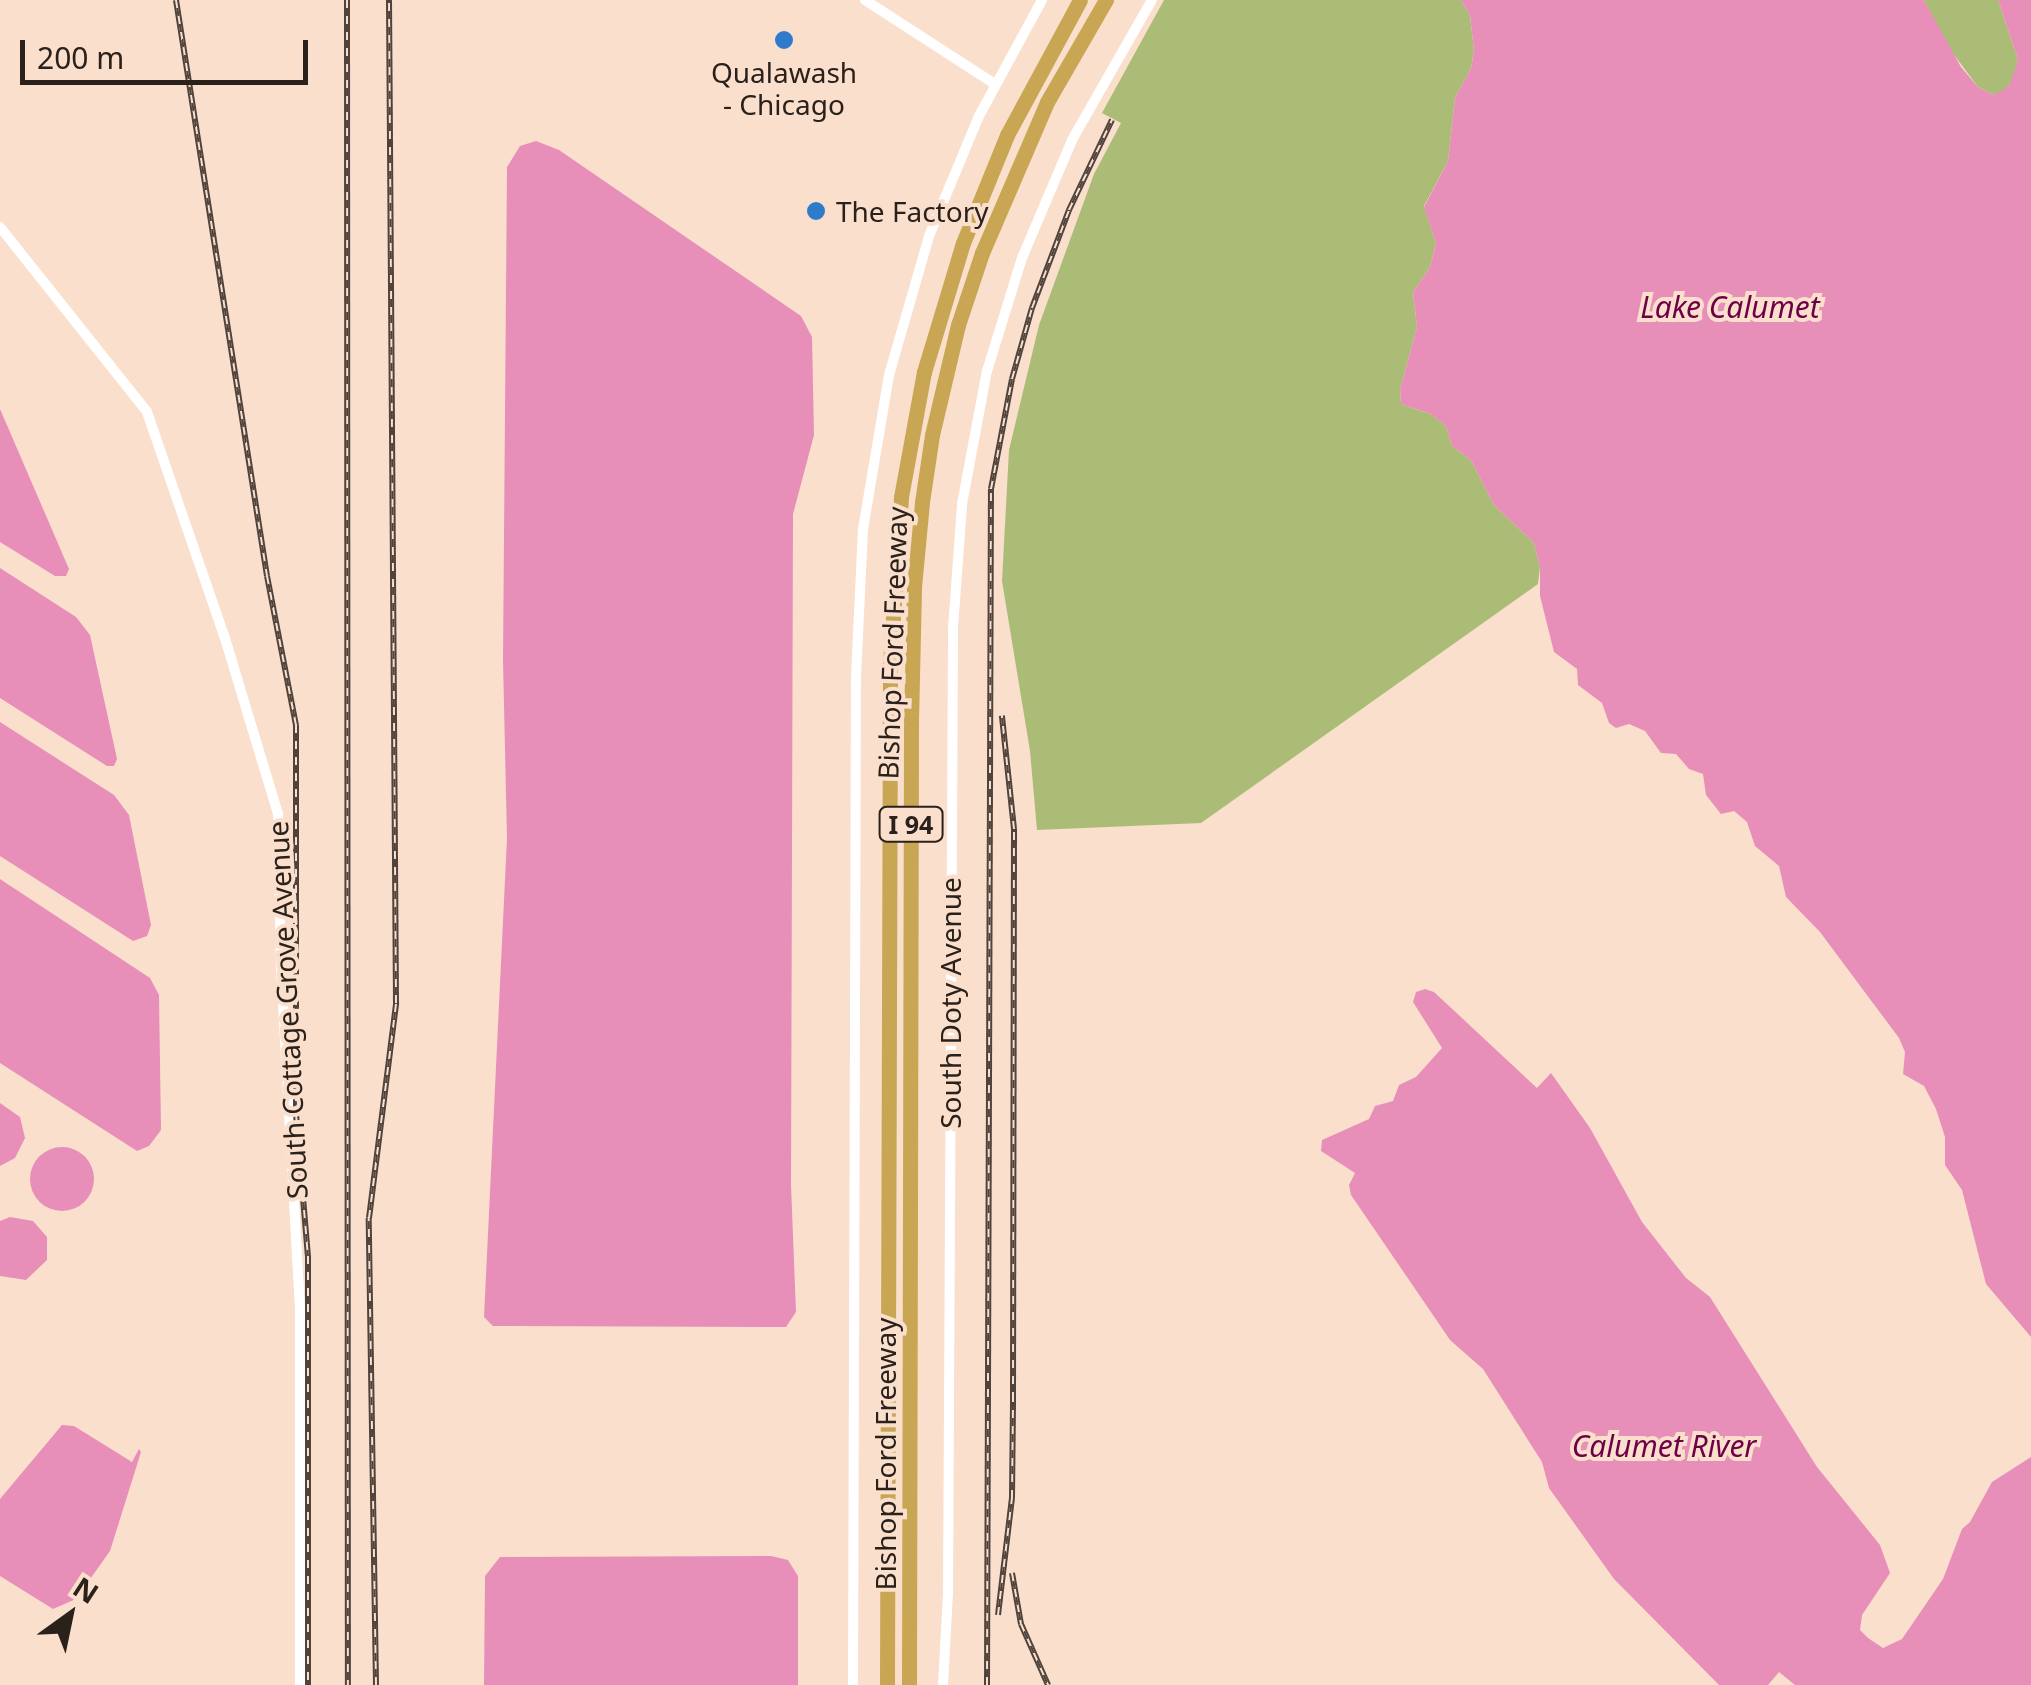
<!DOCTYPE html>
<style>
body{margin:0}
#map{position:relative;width:2031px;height:1685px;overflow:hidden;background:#fadfcd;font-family:"Noto Sans",sans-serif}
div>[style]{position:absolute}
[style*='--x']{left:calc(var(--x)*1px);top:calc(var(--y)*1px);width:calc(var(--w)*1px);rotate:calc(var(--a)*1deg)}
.green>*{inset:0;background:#abbc77}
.water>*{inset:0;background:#e78fb9}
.round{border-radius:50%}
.minor>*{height:10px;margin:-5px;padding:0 5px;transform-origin:5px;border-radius:5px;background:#fff}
.highway>*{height:15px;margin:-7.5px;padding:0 7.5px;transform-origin:7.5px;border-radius:7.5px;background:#c8a654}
.rail>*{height:6px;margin-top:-3px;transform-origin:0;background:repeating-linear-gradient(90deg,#fadfcd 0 8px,#50433b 0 16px);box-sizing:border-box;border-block:2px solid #50433b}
.dots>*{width:28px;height:28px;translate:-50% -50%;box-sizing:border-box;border:5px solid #fadfcd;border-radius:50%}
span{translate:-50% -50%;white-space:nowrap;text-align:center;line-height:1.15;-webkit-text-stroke:8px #fadfcd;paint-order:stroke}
.shield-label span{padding:2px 8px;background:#fadfcd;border:2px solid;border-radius:8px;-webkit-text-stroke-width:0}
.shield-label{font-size:25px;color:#2b211b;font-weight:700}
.poi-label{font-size:28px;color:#2b211b}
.left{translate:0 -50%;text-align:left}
.street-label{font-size:28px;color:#2b211b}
.water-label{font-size:30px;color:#6e0047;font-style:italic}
.north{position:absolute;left:20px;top:1565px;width:100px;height:100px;-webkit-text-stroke:8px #fadfcd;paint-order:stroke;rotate:33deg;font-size:28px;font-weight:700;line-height:40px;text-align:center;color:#2b211b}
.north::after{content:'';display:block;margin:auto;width:35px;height:45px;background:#2b211b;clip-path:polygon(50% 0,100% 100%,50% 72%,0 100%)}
.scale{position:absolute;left:20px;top:40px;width:288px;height:45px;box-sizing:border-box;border:5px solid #2b211b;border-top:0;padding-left:12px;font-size:30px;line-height:35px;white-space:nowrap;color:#2b211b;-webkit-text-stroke:8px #fadfcd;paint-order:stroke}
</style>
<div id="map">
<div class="green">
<i style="clip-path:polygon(1164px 0,1461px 0,1470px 16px,1474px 50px,1471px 68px,1455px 98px,1448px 161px,1424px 206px,1436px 243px,1430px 267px,1413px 292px,1417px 327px,1400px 390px,1401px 404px,1431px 414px,1446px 426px,1452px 446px,1471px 460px,1494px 505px,1534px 543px,1540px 567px,1538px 584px,1201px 823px,1037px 830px,1030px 751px,1002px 581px,1009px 450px,1039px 325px,1094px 174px,1121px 123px,1102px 113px)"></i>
<i style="clip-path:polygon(1924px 0,1998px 0,2018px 60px,2014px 77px,2005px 92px,1994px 95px,1978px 87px,1946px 44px)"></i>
</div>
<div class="water">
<i style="clip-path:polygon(1461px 0,1924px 0,1961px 67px,1978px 87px,1994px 95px,2009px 86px,2018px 60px,1998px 0,2031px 0,2031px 1337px,1986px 1284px,1962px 1190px,1945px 1165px,1945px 1137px,1936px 1109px,1924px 1086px,1903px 1074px,1905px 1052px,1899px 1038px,1820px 932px,1786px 897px,1779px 866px,1755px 846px,1747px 822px,1734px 811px,1721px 814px,1706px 795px,1703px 774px,1689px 769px,1676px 754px,1661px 753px,1645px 731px,1629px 724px,1616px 728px,1609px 723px,1602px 703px,1578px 685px,1577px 669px,1554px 652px,1540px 596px,1540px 567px,1534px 543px,1494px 505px,1471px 460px,1452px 446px,1446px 426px,1431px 414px,1401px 404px,1400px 390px,1417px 327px,1413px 292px,1430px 267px,1436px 243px,1424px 207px,1448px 161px,1455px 98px,1471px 68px,1474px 50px,1470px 16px)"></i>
<i style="clip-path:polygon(536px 141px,559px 150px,801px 316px,812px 337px,814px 435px,793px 514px,791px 1185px,796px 1312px,786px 1327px,493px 1326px,484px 1317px,507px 838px,503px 660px,507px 167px,520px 146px)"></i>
<i style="clip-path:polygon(0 409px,69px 569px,66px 576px,55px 576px,0 542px)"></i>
<i style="clip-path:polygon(0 568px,76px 617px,90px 635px,117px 759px,114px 766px,107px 766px,0 698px)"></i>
<i style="clip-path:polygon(0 722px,114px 795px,129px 815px,151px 925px,147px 936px,133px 941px,0 856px)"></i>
<i style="clip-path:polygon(0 879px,150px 978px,159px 995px,161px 1130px,149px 1146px,137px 1151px,0 1063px)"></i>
<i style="clip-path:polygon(1425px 989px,1434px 992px,1537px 1088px,1551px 1073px,1590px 1128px,1642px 1222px,1686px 1278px,1710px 1297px,1817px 1467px,1880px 1545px,1890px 1573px,1862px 1615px,1860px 1630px,1868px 1638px,1883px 1648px,1902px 1639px,1943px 1579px,1962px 1529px,1970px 1522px,1992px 1482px,2031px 1457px,2031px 1685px,1795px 1685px,1779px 1672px,1768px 1685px,1719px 1685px,1614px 1579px,1549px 1488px,1542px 1462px,1483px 1369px,1450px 1340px,1351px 1195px,1349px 1185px,1355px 1173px,1321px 1151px,1322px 1140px,1369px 1119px,1375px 1106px,1393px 1101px,1399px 1085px,1416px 1077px,1442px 1048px,1413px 1002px,1416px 992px)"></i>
<i style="clip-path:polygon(0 1103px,20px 1117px,25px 1138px,15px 1158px,0 1166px)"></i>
<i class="round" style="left:30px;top:1147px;width:64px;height:64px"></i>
<i style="clip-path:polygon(10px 1217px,33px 1221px,47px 1237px,47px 1260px,26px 1280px,0 1276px,0 1221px)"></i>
<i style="clip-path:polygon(62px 1425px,74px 1426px,132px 1462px,139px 1449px,141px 1452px,110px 1551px,76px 1599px,53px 1609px,0 1576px,0 1499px)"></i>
<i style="clip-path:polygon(771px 1556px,788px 1560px,798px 1576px,798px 1685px,484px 1685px,485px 1576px,500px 1557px)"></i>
</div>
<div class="minor">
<i style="--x:865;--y:0;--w:155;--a:32.9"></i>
<i style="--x:0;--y:227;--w:236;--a:51.5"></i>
<i style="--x:147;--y:412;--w:236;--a:71"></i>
<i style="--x:224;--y:635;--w:187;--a:73.2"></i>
<i style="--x:278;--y:814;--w:155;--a:88.9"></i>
<i style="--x:281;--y:969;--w:340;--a:86.8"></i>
<i style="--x:300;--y:1308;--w:377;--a:90"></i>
<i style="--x:853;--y:1685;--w:1008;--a:-89.83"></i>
<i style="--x:856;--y:677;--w:148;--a:-87.3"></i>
<i style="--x:863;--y:529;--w:156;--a:-80.4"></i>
<i style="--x:889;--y:375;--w:145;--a:-73.9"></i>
<i style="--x:929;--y:236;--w:130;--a:-67.4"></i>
<i style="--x:979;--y:116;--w:132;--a:-61.5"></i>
<i style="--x:943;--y:1685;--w:91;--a:-86.9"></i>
<i style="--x:948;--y:1594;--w:966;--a:-89.7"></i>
<i style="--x:953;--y:628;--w:124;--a:-85.8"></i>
<i style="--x:962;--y:504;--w:135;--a:-79.4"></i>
<i style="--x:987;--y:371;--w:118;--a:-72.8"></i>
<i style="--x:1022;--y:258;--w:128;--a:-67"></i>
<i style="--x:1072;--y:140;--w:161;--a:-60.3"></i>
</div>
<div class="highway">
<i style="--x:887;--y:1685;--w:1022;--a:-89.83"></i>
<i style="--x:890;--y:663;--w:166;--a:-86.2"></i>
<i style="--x:901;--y:497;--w:127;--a:-79.6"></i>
<i style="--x:924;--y:372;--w:135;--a:-73.2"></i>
<i style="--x:963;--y:243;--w:117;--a:-67.8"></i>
<i style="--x:1007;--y:135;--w:153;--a:-61.6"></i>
<i style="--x:909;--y:1685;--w:964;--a:-89.88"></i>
<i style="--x:911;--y:721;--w:134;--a:-88.7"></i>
<i style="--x:914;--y:587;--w:85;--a:-84.6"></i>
<i style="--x:922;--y:502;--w:68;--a:-81.5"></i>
<i style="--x:932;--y:435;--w:113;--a:-76.7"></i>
<i style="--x:958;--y:325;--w:76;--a:-71.6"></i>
<i style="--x:982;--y:253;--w:164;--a:-66.7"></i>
<i style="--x:1047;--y:102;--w:118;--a:-60"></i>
</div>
<div class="rail">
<i style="--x:176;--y:0;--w:583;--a:81.02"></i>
<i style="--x:267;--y:576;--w:152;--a:79"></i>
<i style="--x:296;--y:725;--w:389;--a:90"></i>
<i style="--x:296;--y:1114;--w:143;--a:85.2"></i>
<i style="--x:308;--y:1256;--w:429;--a:90"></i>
<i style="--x:347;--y:0;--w:1685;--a:89.97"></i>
<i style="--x:1012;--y:1573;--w:52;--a:80"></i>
<i style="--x:1021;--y:1624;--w:67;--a:66.1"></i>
<i style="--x:998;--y:1615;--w:118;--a:-83.2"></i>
<i style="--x:1012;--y:1498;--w:98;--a:-89.4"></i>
<i style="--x:1013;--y:1400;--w:571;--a:-89.9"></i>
<i style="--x:1014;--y:829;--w:114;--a:-96.1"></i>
<i style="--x:376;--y:1685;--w:467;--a:-90.9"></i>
<i style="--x:369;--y:1218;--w:217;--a:-82.8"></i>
<i style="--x:396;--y:1003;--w:1003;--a:-90.4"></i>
<i style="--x:987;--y:1685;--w:1196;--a:-89.81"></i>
<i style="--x:991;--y:489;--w:112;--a:-79.2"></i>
<i style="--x:1012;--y:379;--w:74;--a:-74.3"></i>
<i style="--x:1032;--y:308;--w:105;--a:-69.3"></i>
<i style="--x:1069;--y:210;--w:100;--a:-64.5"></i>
</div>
<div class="dots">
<i style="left:784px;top:40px;background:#2e7bcb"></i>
<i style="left:816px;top:211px;background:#2e7bcb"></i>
</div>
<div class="shield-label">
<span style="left:911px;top:824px">I 94</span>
</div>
<div class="poi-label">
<span style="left:784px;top:88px">Qualawash<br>- Chicago</span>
<span class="left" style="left:836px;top:211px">The Factory</span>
</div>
<div class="street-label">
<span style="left:892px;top:643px;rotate:-88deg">Bishop Ford Freeway</span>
<span style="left:950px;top:1003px;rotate:-90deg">South Doty Avenue</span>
<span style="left:287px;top:1010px;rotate:-93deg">South Cottage Grove Avenue</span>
<span style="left:885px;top:1454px;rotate:-90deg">Bishop Ford Freeway</span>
</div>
<div class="water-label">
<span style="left:1730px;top:307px">Lake Calumet</span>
<span style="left:1664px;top:1446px">Calumet River</span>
</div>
<div class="north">N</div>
<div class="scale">200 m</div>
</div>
